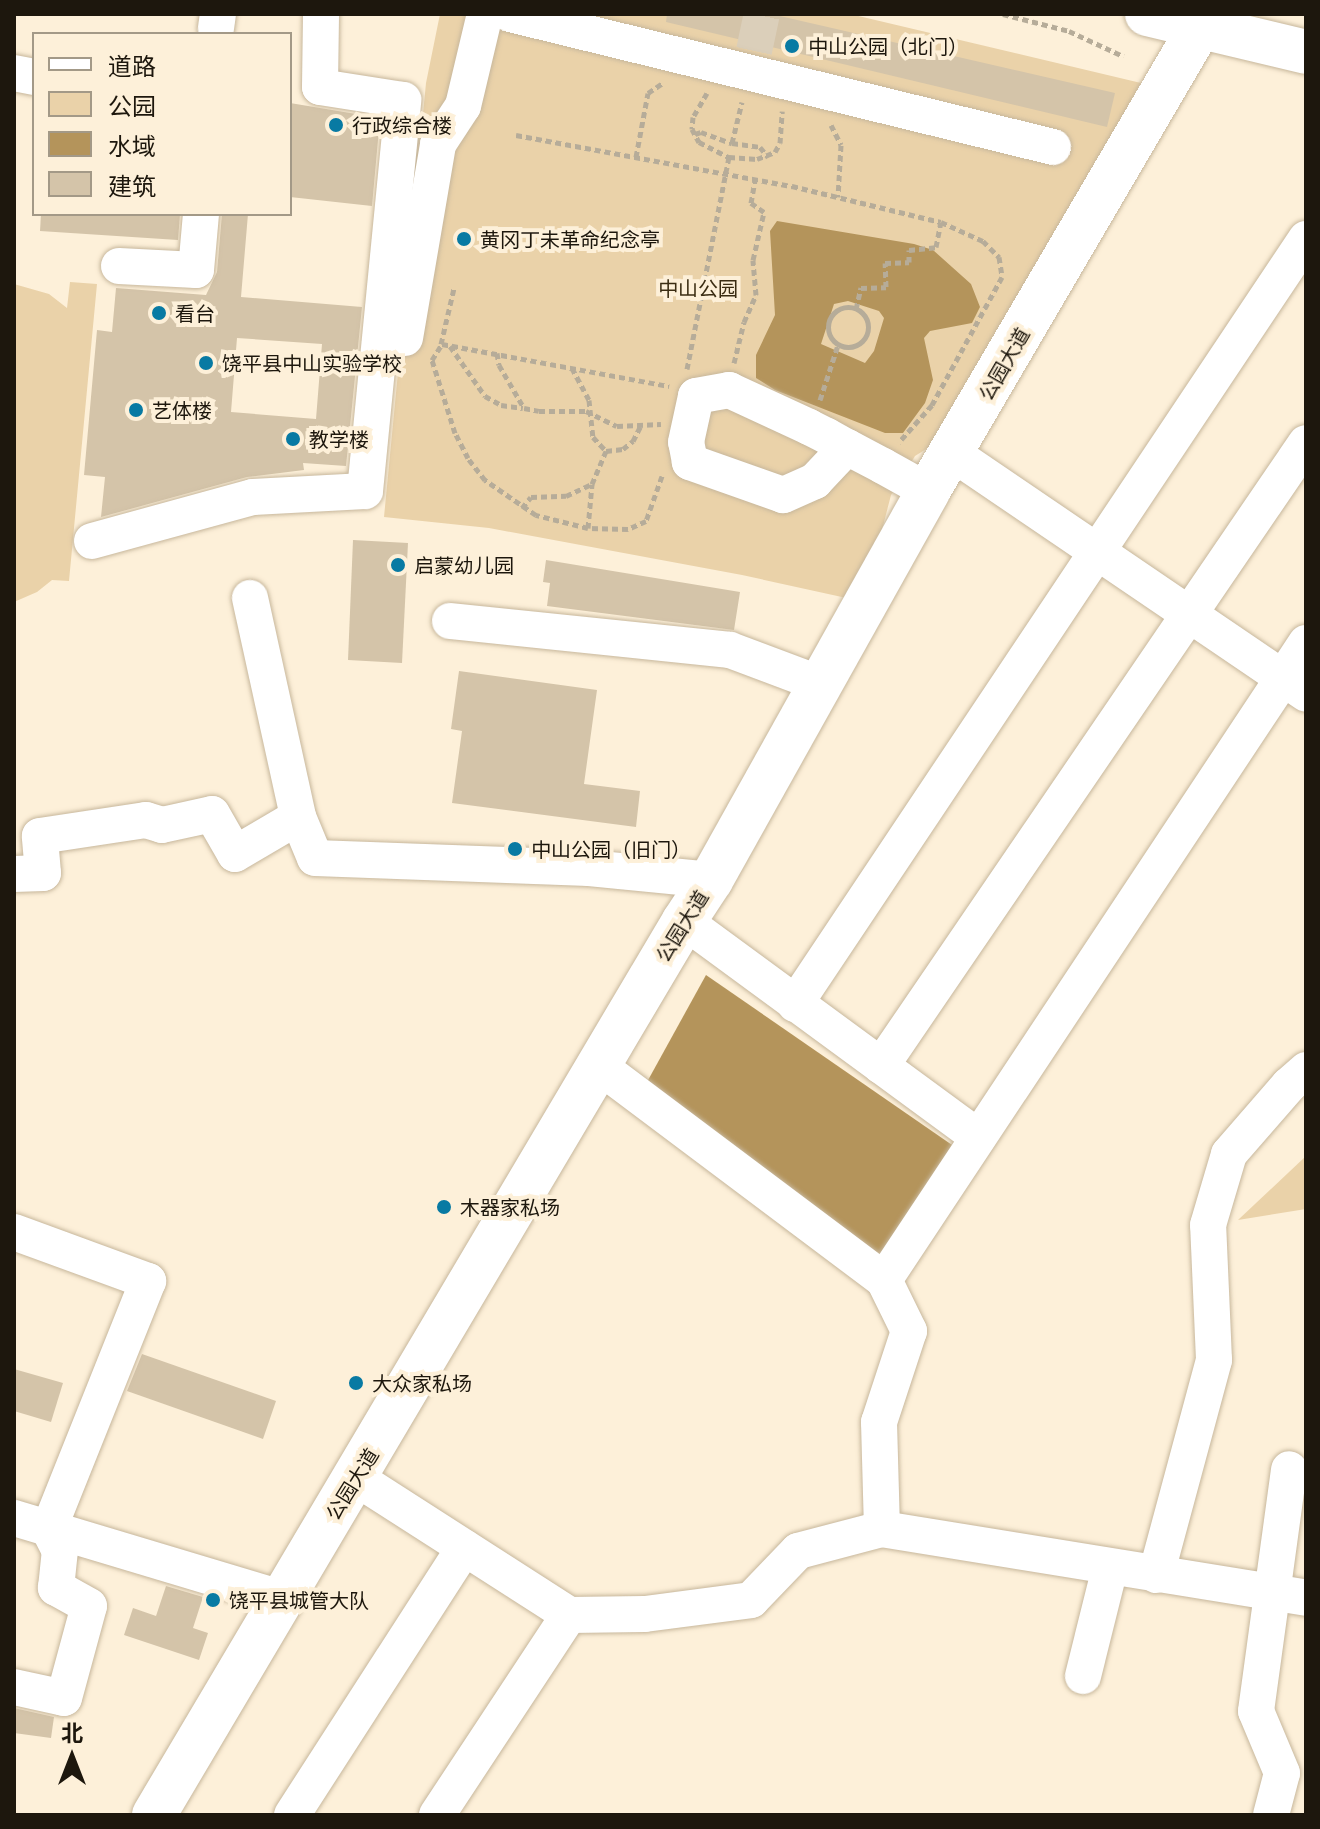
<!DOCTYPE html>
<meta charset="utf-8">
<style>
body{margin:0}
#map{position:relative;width:1320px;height:1829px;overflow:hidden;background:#fdf0d9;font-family:"Golos Text","Noto Sans SC",sans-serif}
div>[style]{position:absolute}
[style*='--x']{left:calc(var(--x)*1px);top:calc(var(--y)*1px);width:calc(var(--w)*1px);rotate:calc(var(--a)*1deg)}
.green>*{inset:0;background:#ead2a9}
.water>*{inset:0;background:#b4945b}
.building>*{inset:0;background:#d4c4a9}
.minor-tunnel>*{height:36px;margin-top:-18px;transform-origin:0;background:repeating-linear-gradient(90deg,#dbcfba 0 36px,transparent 0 54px)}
.path>*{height:5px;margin-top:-2.5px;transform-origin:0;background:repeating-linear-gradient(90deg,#b6ac99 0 6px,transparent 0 10px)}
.path>.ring{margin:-2.5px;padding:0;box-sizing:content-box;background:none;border:5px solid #b6ac99;border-radius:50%}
.roads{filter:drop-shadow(0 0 2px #c7b79c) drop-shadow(0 0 2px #c7b79c)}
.minor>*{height:36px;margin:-18px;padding:0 18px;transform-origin:18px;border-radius:18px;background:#fff}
.major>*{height:44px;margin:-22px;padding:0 22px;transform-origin:22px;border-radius:22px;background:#fff}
.dots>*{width:22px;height:22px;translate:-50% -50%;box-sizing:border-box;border:4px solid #fdf0d9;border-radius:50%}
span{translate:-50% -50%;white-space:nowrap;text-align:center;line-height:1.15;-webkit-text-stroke:8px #fdf0d9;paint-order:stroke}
.poi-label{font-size:20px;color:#1d170d}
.left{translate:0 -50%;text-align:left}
.park-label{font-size:20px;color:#3b2d13}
.street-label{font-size:20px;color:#1d170d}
.frame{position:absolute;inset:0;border:16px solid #1d170d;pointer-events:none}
.legend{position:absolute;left:32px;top:32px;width:260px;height:184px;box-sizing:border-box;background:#fdf0d9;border:2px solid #a39987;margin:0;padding:10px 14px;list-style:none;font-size:24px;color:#1d170d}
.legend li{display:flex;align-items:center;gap:16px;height:40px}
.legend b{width:40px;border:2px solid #a39987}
.north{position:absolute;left:32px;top:1717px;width:80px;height:80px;-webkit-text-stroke:6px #fdf0d9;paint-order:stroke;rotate:0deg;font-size:22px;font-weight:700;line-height:32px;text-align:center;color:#1d170d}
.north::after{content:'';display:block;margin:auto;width:28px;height:36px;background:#1d170d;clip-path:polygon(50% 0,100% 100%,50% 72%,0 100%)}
</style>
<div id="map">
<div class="green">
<i style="clip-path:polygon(440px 14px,850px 14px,1141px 83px,939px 441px,915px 456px,891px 495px,876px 553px,851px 599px,742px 575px,489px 528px,384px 517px,426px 83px)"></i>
<i style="clip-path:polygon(70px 282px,97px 284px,69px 581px,52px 580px,37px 592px,14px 602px,14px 284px,49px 294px,67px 308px)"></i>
<i style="clip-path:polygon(1306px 1156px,1306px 1209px,1238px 1220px)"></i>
</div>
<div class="water">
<i style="clip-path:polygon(evenodd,777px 221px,914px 244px,933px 250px,971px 284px,980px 307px,972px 323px,930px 331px,924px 338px,933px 380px,925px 403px,903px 433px,885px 433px,775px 390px,756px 378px,756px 355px,775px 315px,770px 231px,777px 221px,848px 301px,879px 311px,884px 318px,874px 351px,865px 363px,821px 344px,834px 304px,848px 301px)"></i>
<i style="clip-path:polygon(706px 975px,955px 1147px,882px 1257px,647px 1082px)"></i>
</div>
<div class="building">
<i style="clip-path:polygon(667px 14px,771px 14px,1115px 93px,1107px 127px,666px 22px)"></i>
<i style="clip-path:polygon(290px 103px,380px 118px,372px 206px,290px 197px)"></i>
<i style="clip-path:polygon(41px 214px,180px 214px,178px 240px,40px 231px)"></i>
<i style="clip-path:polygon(evenodd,222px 214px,248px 214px,241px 297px,362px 307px,346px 466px,303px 463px,304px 470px,247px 477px,101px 517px,105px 477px,84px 475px,97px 330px,112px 332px,116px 288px,206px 295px,217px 272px,222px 214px,237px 338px,322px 344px,316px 419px,231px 412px,237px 338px)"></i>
<i style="clip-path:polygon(353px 540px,408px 543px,402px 663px,348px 660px)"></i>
<i style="clip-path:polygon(546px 560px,740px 592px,734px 630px,547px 606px,550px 583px,543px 582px)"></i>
<i style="clip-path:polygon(459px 671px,597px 690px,584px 784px,640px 791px,636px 827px,452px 803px,462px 731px,451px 729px)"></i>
<i style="clip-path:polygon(142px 1354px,276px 1401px,263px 1439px,127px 1391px)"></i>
<i style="clip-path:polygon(14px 1369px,63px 1383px,51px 1422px,14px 1411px)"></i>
<i style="clip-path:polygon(166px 1586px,203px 1597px,193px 1628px,208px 1633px,199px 1660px,124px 1635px,133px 1608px,156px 1616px)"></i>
<i style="clip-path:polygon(14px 1708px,54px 1717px,51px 1738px,14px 1733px)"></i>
</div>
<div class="minor-tunnel">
<i style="--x:754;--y:51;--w:38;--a:-78"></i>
</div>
<div class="path">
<i style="--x:1003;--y:14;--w:68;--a:14.4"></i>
<i style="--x:1069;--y:31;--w:60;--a:24.8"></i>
<i style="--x:707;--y:93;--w:28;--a:120"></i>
<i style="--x:693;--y:117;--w:12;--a:95"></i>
<i style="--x:692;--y:129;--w:15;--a:62"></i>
<i style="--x:699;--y:142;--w:34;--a:27"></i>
<i style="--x:729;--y:157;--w:28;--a:4"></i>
<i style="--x:757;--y:159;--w:19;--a:-21"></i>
<i style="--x:775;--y:152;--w:10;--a:-61"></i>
<i style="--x:780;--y:143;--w:32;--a:-86"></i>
<i style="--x:831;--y:125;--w:22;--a:63"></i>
<i style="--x:841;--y:145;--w:52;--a:93.3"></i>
<i style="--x:695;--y:134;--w:6;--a:-18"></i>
<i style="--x:701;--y:132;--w:33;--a:20"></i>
<i style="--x:732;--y:143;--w:28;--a:8"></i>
<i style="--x:760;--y:147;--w:13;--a:51"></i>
<i style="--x:516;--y:135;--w:281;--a:10.5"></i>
<i style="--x:792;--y:186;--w:153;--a:13.6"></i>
<i style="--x:941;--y:222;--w:46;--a:24.3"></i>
<i style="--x:983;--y:241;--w:23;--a:45"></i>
<i style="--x:999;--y:257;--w:20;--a:81"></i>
<i style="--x:1002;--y:277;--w:146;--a:118.7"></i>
<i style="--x:932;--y:405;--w:50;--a:131.7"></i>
<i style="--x:732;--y:143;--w:42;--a:-76.3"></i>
<i style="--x:636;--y:157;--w:65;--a:-79.4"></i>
<i style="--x:648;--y:93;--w:18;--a:-34"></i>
<i class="ring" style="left:828px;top:307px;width:35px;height:35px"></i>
<i style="--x:856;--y:309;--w:22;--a:-77"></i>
<i style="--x:861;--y:288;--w:25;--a:-2"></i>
<i style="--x:886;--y:287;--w:24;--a:-92"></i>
<i style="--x:885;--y:263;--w:24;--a:-2"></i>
<i style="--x:909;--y:262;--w:12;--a:-90"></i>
<i style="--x:909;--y:250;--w:27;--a:-6"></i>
<i style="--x:936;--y:247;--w:25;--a:-79"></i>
<i style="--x:441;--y:344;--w:57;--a:-76.9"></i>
<i style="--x:450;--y:346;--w:61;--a:55"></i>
<i style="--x:485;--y:396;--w:18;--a:29"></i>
<i style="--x:501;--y:405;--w:22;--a:8"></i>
<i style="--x:497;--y:353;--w:12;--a:81"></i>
<i style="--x:499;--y:365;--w:50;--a:59.8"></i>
<i style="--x:524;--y:408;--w:15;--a:11"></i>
<i style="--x:539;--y:411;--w:47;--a:0"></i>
<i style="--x:586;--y:411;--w:34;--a:26"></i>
<i style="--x:617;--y:426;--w:44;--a:-2.6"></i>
<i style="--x:734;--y:363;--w:42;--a:-76.3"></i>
<i style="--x:744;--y:322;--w:30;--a:-66"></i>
<i style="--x:756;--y:295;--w:35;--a:-95"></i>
<i style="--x:753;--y:260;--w:49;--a:-77.1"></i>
<i style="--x:764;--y:212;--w:16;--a:-145"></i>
<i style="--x:751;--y:203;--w:23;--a:-80"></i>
<i style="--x:572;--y:368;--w:36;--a:62"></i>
<i style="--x:589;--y:400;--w:37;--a:84"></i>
<i style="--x:593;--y:437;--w:19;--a:47"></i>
<i style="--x:606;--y:451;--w:17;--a:-7"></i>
<i style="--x:623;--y:449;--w:13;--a:-39"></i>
<i style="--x:633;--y:441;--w:16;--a:-63"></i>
<i style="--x:687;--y:369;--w:216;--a:-78.8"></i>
<i style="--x:820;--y:400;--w:58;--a:-71.9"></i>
<i style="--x:662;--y:476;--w:48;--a:109.6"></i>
<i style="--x:646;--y:521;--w:20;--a:156"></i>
<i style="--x:628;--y:529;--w:40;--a:-178.6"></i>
<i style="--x:588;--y:528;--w:54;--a:-166"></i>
<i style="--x:536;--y:515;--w:62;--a:-145.5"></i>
<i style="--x:485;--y:480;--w:28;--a:-128"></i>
<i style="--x:468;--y:458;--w:28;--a:-117"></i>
<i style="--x:455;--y:433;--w:77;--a:-107.5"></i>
<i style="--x:432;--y:360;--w:19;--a:-58"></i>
<i style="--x:442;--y:344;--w:231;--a:10.5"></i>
<i style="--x:522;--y:508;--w:14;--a:-51"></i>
<i style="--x:531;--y:497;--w:35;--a:-2"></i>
<i style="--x:566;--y:496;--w:29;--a:-25"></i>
<i style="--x:588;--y:528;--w:44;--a:-84.8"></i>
<i style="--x:592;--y:484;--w:36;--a:-67"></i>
</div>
<div class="roads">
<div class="minor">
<i style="--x:510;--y:14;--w:559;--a:13.76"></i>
<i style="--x:216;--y:28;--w:14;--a:-82"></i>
<i style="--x:14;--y:73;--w:20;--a:11"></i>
<i style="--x:119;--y:266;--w:77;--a:3"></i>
<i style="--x:196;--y:270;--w:56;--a:-84.9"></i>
<i style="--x:405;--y:338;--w:197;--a:-80.3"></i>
<i style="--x:438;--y:144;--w:45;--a:-56.7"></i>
<i style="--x:463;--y:106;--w:95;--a:-76.6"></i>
<i style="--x:847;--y:447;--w:47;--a:133.3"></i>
<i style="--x:815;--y:481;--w:35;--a:156"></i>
<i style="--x:783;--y:495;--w:99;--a:-160.5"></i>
<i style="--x:690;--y:462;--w:20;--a:-101"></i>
<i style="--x:686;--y:442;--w:47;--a:-77.7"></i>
<i style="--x:696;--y:396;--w:34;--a:-10"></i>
<i style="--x:729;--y:390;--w:88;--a:24.8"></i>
<i style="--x:809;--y:427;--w:20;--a:27"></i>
<i style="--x:827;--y:436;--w:23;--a:29"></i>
<i style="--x:847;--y:447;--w:41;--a:27.8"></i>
<i style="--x:883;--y:466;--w:51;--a:29.1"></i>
<i style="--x:952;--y:453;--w:428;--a:34.2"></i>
<i style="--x:92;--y:541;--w:167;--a:-15.3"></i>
<i style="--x:253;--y:497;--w:112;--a:-3.1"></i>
<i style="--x:365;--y:491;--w:393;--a:-84.4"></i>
<i style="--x:403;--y:100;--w:84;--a:-171.1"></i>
<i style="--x:320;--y:87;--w:73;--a:-89.2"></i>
<i style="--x:250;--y:598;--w:224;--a:77.6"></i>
<i style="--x:450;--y:621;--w:281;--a:5.9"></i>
<i style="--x:730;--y:650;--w:97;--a:20.5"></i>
<i style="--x:1283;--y:678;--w:42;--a:-56.7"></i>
<i style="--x:14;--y:874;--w:29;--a:-2"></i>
<i style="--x:43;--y:873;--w:37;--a:-95"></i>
<i style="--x:40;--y:836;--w:107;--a:-8.6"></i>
<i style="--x:146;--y:820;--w:17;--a:17"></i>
<i style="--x:162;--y:825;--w:51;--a:-12.4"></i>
<i style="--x:212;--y:814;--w:46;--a:60.1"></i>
<i style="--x:235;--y:854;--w:73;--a:-30.4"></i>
<i style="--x:298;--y:817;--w:44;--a:67.5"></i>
<i style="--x:315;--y:858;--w:274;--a:2.1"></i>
<i style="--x:589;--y:868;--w:123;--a:5.6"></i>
<i style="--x:684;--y:921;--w:365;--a:36.3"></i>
<i style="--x:795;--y:1004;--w:920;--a:-56.26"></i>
<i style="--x:599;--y:1066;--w:356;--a:36.9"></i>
<i style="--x:884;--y:1280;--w:722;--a:-56.46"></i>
<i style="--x:881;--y:1066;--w:754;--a:-55.7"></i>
<i style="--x:14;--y:1232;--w:143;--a:20.1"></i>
<i style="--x:148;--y:1281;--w:267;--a:111.8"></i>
<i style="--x:884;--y:1280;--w:57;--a:63.9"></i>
<i style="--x:909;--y:1331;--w:96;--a:108.2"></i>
<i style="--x:879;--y:1422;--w:107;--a:88.4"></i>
<i style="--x:882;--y:1529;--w:430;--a:9.2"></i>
<i style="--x:356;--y:1478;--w:253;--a:32.7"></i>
<i style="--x:569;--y:1615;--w:76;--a:-0.8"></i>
<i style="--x:645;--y:1614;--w:107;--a:-7.5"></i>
<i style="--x:751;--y:1600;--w:68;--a:-46.2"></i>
<i style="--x:798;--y:1551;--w:87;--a:-14.7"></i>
<i style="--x:14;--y:1518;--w:278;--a:16.7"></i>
<i style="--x:1156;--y:1575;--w:223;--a:-74.9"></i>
<i style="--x:1214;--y:1360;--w:135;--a:-92.5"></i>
<i style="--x:1208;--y:1225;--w:74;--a:-73.5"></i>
<i style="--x:1229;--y:1154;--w:91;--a:-49"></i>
<i style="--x:1289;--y:1085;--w:23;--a:-41"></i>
<i style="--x:1083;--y:1676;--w:111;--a:-76"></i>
<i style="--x:14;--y:1687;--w:51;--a:12.4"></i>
<i style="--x:64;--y:1698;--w:95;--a:-74.8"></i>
<i style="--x:89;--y:1606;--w:38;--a:-151"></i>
<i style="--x:56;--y:1588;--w:37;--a:-84"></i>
<i style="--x:60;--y:1551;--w:25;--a:-117"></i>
<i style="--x:292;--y:1815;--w:318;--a:-57.2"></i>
<i style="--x:437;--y:1815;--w:240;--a:-56.6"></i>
<i style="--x:1271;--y:1815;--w:43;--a:-75.3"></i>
<i style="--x:1282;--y:1773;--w:67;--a:-112.8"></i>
<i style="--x:1256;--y:1711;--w:244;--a:-82.2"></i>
</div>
<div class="major">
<i style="--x:1147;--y:14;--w:163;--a:13.4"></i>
<i style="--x:154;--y:1815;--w:1039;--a:-59.34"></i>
<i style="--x:684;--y:921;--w:49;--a:-56.6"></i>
<i style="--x:711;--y:880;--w:445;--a:-60.8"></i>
<i style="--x:928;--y:491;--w:534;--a:-59.64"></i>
</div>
</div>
<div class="dots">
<i style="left:792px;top:46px;background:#087aa3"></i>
<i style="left:336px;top:125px;background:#087aa3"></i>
<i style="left:464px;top:239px;background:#087aa3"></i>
<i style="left:159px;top:313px;background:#087aa3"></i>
<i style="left:206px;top:363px;background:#087aa3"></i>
<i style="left:136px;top:410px;background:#087aa3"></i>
<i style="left:293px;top:439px;background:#087aa3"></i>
<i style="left:398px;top:565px;background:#087aa3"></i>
<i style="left:515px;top:849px;background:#087aa3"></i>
<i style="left:444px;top:1207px;background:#087aa3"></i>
<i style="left:356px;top:1383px;background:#087aa3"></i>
<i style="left:213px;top:1600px;background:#087aa3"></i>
</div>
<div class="poi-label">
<span class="left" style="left:808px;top:46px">中山公园（北门）</span>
<span class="left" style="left:352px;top:125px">行政综合楼</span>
<span class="left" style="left:480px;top:239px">黄冈丁未革命纪念亭</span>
<span class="left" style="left:175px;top:313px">看台</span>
<span class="left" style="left:222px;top:363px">饶平县中山实验学校</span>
<span class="left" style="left:152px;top:410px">艺体楼</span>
<span class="left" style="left:309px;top:439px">教学楼</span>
<span class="left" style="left:414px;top:565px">启蒙幼儿园</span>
<span class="left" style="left:531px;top:849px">中山公园（旧门）</span>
<span class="left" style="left:460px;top:1207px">木器家私场</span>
<span class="left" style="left:372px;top:1383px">大众家私场</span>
<span class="left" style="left:229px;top:1600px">饶平县城管大队</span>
</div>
<div class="park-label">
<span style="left:698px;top:288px">中山公园</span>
</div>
<div class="street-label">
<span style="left:1004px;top:364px;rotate:-60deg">公园大道</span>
<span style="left:682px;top:926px;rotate:-58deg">公园大道</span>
<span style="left:352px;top:1484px;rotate:-58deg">公园大道</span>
</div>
<div class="frame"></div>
<ul class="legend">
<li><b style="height:10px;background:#fff"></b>道路</li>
<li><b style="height:22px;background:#ead2a9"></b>公园</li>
<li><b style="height:22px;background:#b4945b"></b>水域</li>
<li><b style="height:22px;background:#d4c4a9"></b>建筑</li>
</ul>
<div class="north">北</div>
</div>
